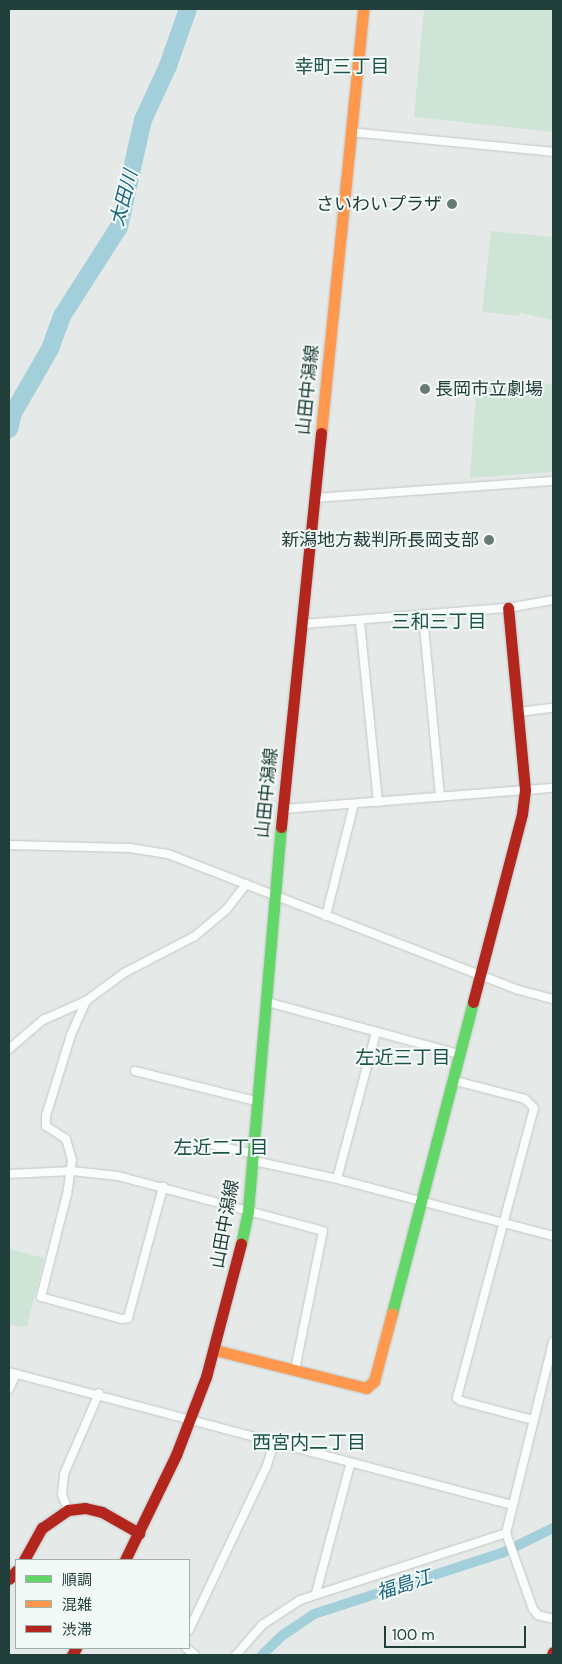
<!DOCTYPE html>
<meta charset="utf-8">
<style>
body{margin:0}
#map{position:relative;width:562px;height:1664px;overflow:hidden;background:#e5eae8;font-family:"DM Sans","Noto Sans JP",sans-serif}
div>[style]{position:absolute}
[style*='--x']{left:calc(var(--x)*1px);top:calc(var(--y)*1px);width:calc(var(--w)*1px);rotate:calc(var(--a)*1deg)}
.green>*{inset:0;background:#cde4d6}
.canal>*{height:10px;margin:-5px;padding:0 5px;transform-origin:5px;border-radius:5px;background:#a3cfdb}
.river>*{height:18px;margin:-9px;padding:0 9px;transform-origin:9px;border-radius:9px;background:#a3cfdb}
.roads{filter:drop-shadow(0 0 1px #c2c7c5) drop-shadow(0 0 1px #c2c7c5)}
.street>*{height:8px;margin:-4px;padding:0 4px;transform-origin:4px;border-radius:4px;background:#fbfcfc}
.fast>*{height:11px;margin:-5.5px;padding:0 5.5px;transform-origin:5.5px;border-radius:5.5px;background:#63d668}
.slow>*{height:11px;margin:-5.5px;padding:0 5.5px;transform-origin:5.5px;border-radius:5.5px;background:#ff974d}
.jam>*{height:11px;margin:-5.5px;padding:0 5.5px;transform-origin:5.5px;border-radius:5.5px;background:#b3261e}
.dots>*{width:14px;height:14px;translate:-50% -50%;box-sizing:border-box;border:2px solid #f3f9f7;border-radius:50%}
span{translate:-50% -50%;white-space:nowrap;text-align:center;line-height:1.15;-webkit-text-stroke:4px #f3f9f7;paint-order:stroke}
.poi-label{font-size:18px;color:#213f3a}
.right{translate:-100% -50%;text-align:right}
.left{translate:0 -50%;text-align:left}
.street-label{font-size:18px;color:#213f3a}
.neighbourhood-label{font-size:19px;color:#1c534a}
.water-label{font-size:19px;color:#18657f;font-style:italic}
.frame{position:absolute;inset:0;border:10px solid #213f3a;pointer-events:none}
.legend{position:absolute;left:15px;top:1559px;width:175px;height:90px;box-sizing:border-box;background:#f3f9f7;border:1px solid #9fafab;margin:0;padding:6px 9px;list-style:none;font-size:15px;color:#213f3a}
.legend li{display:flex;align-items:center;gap:10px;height:25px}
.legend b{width:25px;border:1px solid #9fafab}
.scale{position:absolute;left:384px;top:1626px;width:142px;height:22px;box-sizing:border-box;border:2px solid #213f3a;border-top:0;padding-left:6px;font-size:15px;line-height:18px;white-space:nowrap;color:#213f3a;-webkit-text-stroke:4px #f3f9f7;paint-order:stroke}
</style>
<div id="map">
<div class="green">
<i style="clip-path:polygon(424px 9px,553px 9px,553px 132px,414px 117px)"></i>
<i style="clip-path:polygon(491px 231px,553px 237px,553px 320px,520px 313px,519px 316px,482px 312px)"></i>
<i style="clip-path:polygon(477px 379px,553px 384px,553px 472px,470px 478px)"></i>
<i style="clip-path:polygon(9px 1249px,44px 1258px,27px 1326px,22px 1327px,9px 1324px)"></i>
</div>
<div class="canal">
<i style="--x:262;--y:1655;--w:29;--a:-44"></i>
<i style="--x:283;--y:1635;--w:37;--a:-34"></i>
<i style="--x:314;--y:1614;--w:198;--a:-18"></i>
<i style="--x:502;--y:1553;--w:57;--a:-26.1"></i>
</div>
<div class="river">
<i style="--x:9;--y:429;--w:16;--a:-76"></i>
<i style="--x:13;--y:413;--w:74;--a:-60"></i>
<i style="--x:50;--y:349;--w:35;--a:-70"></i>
<i style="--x:62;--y:316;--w:106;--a:-57.4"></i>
<i style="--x:119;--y:227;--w:110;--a:-77.4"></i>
<i style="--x:143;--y:120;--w:60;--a:-65.2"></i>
<i style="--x:168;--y:66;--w:60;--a:-70.7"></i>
</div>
<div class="roads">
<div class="street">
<i style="--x:350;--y:132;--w:204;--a:5.6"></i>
<i style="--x:315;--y:498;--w:239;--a:-4.1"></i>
<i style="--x:423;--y:616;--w:181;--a:84.6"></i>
<i style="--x:360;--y:622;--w:181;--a:84.3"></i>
<i style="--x:303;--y:624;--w:206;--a:-4.5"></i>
<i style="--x:508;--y:608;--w:46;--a:-10.1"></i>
<i style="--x:518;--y:712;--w:35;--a:-7"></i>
<i style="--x:284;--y:809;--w:270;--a:-4.5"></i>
<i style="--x:9;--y:845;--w:121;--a:1.4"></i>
<i style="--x:130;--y:848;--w:38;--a:9"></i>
<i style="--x:168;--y:854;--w:376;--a:21.2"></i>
<i style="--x:519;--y:990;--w:35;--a:15"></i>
<i style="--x:326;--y:916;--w:115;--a:-76"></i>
<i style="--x:86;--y:1001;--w:37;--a:114"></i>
<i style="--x:71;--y:1035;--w:85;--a:107.2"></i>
<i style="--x:46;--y:1116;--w:10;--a:90"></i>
<i style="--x:46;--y:1126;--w:24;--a:33"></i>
<i style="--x:66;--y:1139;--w:22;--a:74"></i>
<i style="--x:72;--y:1160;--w:34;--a:98"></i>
<i style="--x:67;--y:1194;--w:106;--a:104.2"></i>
<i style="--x:41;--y:1297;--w:84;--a:15.2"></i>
<i style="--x:122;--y:1319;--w:6;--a:-9"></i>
<i style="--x:128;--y:1318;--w:136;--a:-75"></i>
<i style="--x:267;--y:1002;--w:198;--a:15.2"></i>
<i style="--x:9;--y:1049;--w:45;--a:-40.5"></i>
<i style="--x:43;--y:1020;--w:47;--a:-23.8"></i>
<i style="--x:86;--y:1001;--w:47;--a:-36.4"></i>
<i style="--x:124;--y:973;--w:80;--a:-27.5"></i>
<i style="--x:195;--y:936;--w:40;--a:-40"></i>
<i style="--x:226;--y:910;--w:33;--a:-52"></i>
<i style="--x:135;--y:1071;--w:128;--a:14"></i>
<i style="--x:452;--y:1080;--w:75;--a:14.6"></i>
<i style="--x:525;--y:1099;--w:13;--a:45"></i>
<i style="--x:534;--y:1108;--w:300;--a:104.9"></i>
<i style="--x:457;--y:1398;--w:5;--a:37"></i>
<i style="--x:461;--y:1401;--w:74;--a:14.8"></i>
<i style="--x:200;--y:1142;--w:55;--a:12.5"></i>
<i style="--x:254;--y:1161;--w:85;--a:12.2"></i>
<i style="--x:337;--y:1179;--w:223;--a:14.8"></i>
<i style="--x:9;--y:1174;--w:63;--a:-2.7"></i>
<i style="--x:72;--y:1171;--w:46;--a:6.2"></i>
<i style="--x:118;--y:1176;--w:212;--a:15"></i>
<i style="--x:323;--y:1231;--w:142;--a:101.4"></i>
<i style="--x:337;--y:1179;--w:152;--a:-75.1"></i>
<i style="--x:553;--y:1342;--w:197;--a:103.8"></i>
<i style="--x:506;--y:1533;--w:81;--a:70.4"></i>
<i style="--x:533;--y:1609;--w:8;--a:50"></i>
<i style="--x:538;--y:1615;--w:16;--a:15"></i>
<i style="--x:9;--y:1372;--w:520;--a:14.81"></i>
<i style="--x:9;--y:1389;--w:17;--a:-65"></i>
<i style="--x:68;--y:1510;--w:17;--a:-111"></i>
<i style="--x:62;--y:1494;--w:20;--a:-84"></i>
<i style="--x:64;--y:1474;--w:88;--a:-66.6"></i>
<i style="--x:316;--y:1593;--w:132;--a:-75.1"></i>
<i style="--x:189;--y:1630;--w:179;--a:-64.6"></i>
<i style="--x:266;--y:1468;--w:26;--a:-72"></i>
<i style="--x:186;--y:1648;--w:11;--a:38"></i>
<i style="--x:236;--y:1655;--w:40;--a:-49"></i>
<i style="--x:262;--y:1625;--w:45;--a:-33.3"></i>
<i style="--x:300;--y:1600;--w:217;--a:-18"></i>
</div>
<div class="fast">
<i style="--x:241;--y:1244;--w:35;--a:-78"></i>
<i style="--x:248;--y:1210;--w:384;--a:-85.1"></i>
<i style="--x:392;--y:1313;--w:321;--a:-75.4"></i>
</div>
<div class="slow">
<i style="--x:321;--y:433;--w:426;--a:-84.3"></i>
<i style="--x:215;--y:1350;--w:156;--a:14.1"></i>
<i style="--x:366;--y:1388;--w:11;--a:-41"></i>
<i style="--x:374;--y:1381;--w:70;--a:-75.2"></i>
</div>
<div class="jam">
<i style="--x:281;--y:827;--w:396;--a:-84.2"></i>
<i style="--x:473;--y:1002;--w:194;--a:-75.4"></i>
<i style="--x:522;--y:814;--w:24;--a:-83"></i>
<i style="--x:525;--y:790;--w:183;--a:-95.3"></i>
<i style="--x:24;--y:1560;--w:37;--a:-61"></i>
<i style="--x:42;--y:1528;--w:32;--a:-35"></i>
<i style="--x:68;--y:1510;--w:17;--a:-7"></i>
<i style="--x:85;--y:1508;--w:17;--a:13"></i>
<i style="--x:102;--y:1512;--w:43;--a:29.6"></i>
<i style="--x:125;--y:1560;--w:117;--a:-64.1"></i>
<i style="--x:176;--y:1455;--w:84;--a:-69"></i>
<i style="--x:206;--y:1377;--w:138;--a:-75.3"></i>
<i style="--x:9;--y:1579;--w:11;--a:-49"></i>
<i style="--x:72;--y:1655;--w:8;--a:-60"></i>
<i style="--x:552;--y:1655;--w:3;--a:-72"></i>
</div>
</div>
<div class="dots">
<i style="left:452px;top:204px;background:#667b77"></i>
<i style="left:425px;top:389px;background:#667b77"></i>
<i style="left:489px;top:540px;background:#667b77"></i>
</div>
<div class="poi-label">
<span class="right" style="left:442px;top:204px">さいわいプラザ</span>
<span class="left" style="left:435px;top:389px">長岡市立劇場</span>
<span class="right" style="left:479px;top:540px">新潟地方裁判所長岡支部</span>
</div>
<div class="street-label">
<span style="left:308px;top:390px;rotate:-84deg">山田中潟線</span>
<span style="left:267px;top:793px;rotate:-84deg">山田中潟線</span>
<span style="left:225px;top:1224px;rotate:-80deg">山田中潟線</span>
</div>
<div class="neighbourhood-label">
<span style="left:342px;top:67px">幸町三丁目</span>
<span style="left:439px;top:622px">三和三丁目</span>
<span style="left:403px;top:1058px">左近三丁目</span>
<span style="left:221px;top:1148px">左近二丁目</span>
<span style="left:309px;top:1443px">西宮内二丁目</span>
</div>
<div class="water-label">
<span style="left:124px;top:198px;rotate:-75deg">太田川</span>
<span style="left:404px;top:1585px;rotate:-18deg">福島江</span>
</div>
<div class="frame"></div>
<ul class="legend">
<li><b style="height:6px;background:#63d668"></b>順調</li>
<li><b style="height:6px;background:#ff974d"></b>混雑</li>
<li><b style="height:6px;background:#b3261e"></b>渋滞</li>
</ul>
<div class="scale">100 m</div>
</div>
